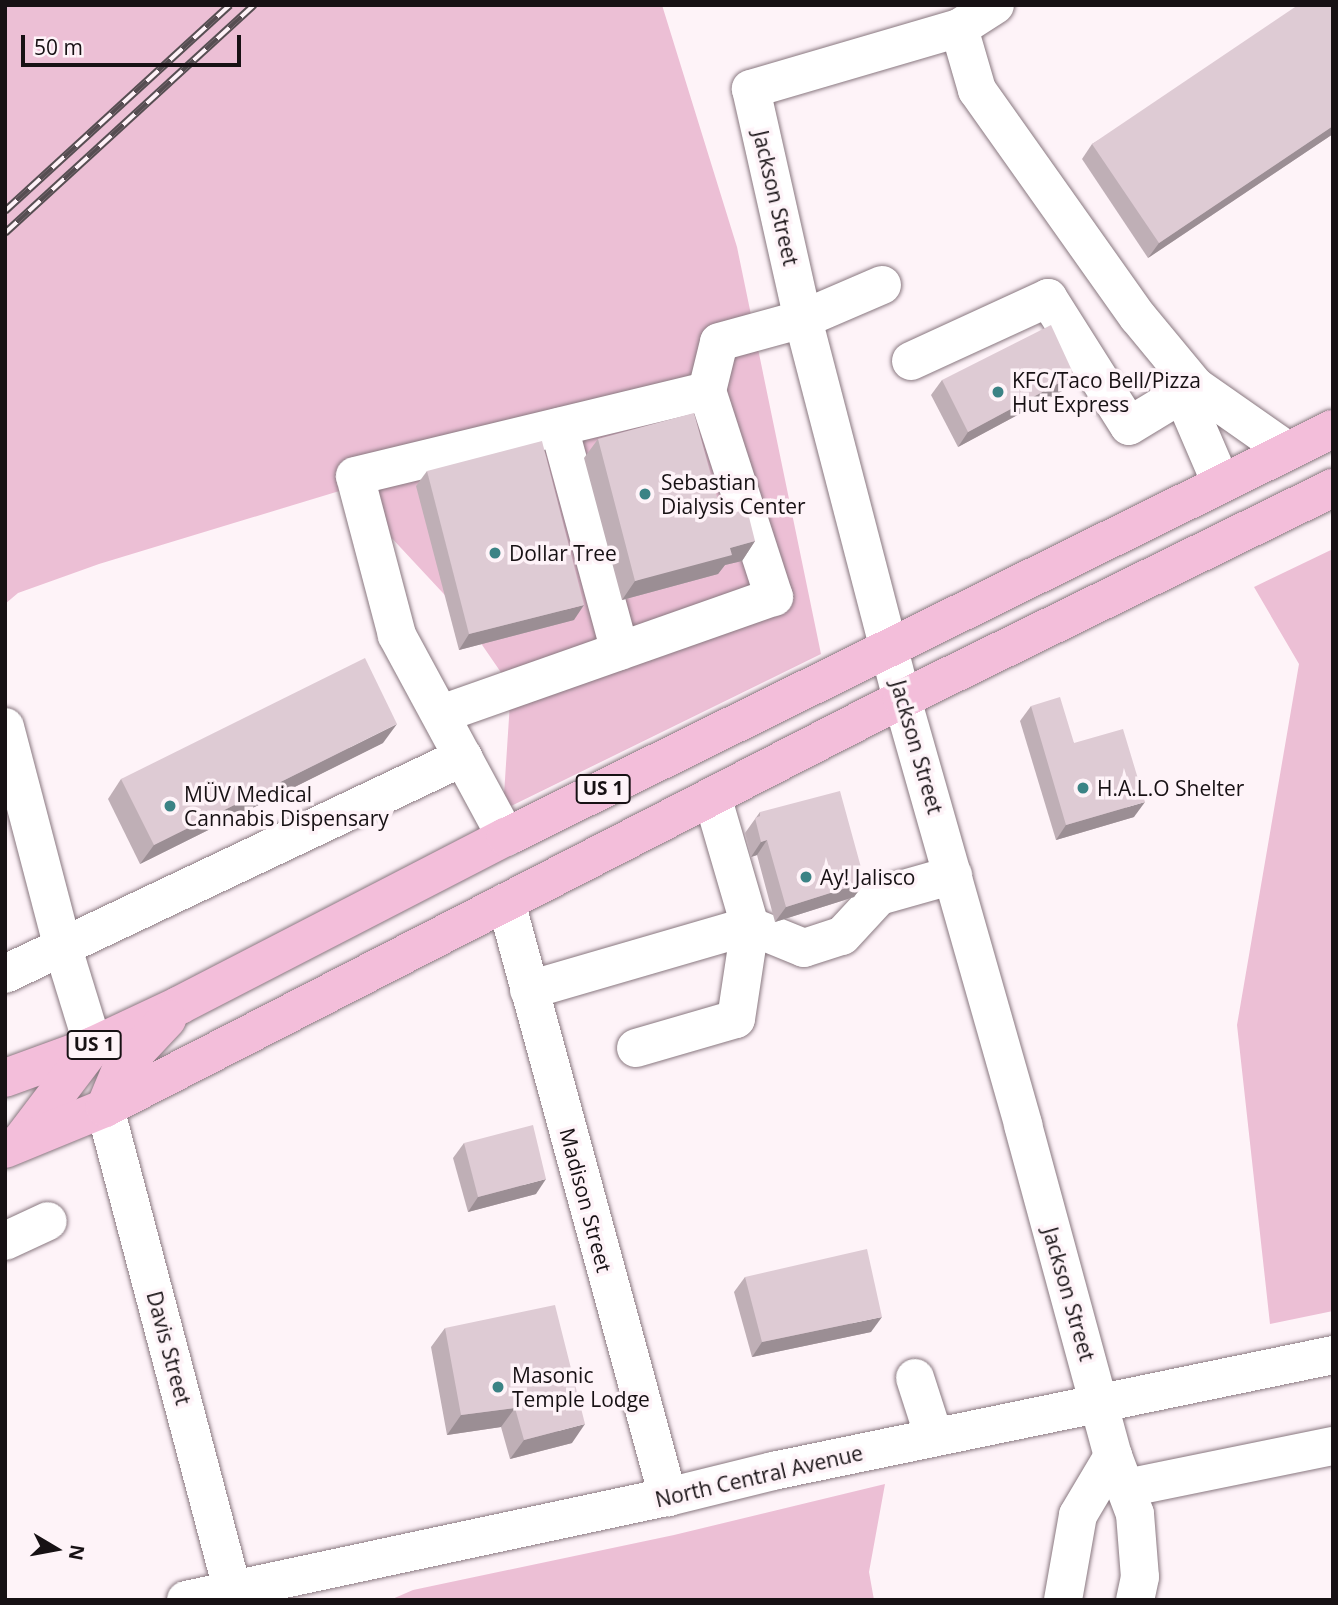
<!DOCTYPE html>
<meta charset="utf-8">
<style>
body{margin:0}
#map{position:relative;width:1338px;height:1605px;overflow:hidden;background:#fef3f8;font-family:"Open Sans",sans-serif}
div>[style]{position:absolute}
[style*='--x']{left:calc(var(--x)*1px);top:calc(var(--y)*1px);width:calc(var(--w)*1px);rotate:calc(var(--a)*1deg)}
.green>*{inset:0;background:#ecbfd5}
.roads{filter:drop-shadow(0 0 2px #897880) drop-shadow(0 0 2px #897880)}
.minor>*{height:38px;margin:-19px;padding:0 19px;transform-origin:19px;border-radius:19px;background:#fff}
.major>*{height:38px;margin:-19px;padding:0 19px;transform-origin:19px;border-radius:19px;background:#f3beda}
.rail>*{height:8px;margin-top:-4px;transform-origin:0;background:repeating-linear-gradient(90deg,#fef3f8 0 16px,#564e52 0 32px);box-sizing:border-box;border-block:2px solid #564e52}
.wall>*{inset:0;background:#bfafb6}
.shaded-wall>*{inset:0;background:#9b8e94}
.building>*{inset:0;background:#decbd4}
.dots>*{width:19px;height:19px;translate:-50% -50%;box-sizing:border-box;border:4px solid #fef3f8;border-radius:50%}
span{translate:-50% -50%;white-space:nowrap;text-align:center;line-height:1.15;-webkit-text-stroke:7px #fef3f8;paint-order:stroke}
.shield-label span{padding:2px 5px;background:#fef3f8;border:2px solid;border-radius:5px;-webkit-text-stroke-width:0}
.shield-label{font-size:19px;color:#171114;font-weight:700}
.street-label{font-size:21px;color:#171114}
.poi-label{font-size:21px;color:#171114}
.left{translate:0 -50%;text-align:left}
.frame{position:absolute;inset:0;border:7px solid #171114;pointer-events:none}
.north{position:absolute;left:21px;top:1514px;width:70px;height:70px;-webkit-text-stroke:5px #fef3f8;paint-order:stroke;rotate:100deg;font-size:19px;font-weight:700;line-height:28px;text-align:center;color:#171114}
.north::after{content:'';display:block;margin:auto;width:24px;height:32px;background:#171114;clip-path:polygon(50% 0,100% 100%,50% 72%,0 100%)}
.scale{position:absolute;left:21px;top:35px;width:220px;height:32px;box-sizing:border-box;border:4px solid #171114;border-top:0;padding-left:9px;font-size:21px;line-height:24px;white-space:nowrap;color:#171114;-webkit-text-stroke:5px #fef3f8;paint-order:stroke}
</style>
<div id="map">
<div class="green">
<i style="clip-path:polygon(5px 5px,662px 5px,737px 247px,821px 654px,503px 810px,511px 687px,456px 607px,346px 489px,99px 564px,18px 593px,5px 604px)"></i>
<i style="clip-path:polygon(1333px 549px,1333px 1311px,1270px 1324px,1237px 1025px,1299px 664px,1254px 587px)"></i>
<i style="clip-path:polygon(885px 1484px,869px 1572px,874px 1600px,390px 1600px,413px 1590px,674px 1535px)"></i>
</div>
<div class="roads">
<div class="minor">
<i style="--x:995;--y:5;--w:43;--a:147.4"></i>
<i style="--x:959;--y:28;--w:217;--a:163.7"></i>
<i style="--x:751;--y:89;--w:236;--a:77.3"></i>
<i style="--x:803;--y:319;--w:393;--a:75.4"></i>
<i style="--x:902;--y:699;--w:443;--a:74.1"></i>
<i style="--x:1023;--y:1125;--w:343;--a:74.8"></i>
<i style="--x:1113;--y:1456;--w:62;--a:69.2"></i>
<i style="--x:1135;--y:1514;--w:63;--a:85.5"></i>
<i style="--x:1140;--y:1577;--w:24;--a:102"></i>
<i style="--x:959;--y:28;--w:65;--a:73.8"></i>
<i style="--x:977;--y:90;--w:278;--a:54.7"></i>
<i style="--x:1138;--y:317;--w:89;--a:50.4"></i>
<i style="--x:1195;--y:386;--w:113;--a:35"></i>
<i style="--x:911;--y:361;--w:151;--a:-24.7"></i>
<i style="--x:1048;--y:298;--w:151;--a:57.7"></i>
<i style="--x:1129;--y:426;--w:77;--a:-31.2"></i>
<i style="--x:1195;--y:386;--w:25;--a:101"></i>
<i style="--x:1190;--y:411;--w:78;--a:66.7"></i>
<i style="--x:559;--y:427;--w:232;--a:74.8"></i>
<i style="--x:441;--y:714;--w:353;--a:-19.4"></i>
<i style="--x:774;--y:597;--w:217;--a:-108"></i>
<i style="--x:5;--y:727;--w:225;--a:75.3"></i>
<i style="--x:62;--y:945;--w:106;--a:72.9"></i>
<i style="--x:506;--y:837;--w:230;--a:-118.4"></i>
<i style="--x:397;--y:635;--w:164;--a:-104.8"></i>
<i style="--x:355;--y:476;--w:362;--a:-13.6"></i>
<i style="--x:707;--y:391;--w:50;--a:-76.2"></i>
<i style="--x:719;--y:342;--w:87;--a:-15.3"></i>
<i style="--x:803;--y:319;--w:86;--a:-23.3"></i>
<i style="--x:506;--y:902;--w:617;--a:74.77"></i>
<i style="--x:5;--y:974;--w:507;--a:-25.35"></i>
<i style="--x:529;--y:990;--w:230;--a:-16.2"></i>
<i style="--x:750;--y:926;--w:58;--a:22.2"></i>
<i style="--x:804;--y:948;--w:40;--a:-18"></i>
<i style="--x:842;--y:936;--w:54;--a:-47.2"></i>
<i style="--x:879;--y:896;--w:77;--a:-15.8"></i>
<i style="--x:636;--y:1048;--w:104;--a:-16.2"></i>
<i style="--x:736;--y:1019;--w:94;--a:-81.4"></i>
<i style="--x:750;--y:926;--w:135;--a:-106.3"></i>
<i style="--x:105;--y:1108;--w:509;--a:75.2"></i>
<i style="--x:5;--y:1241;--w:47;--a:-24.9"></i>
<i style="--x:915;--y:1378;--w:62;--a:72.1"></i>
<i style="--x:1126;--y:1488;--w:211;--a:-11.5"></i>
<i style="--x:186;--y:1600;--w:493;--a:-12.1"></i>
<i style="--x:668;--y:1497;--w:108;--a:-13.9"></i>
<i style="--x:773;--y:1471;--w:572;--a:-11.7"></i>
<i style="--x:1063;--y:1600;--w:86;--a:-80"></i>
<i style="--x:1078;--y:1515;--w:69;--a:-59.3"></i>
</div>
<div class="major">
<i style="--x:5;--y:1078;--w:94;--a:-20"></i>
<i style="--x:93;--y:1046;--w:96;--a:-25.2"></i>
<i style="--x:180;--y:1005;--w:367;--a:-27.3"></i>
<i style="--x:506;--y:837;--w:922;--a:-26.26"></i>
<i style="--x:105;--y:1108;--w:44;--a:-67.5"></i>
<i style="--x:122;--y:1067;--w:66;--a:-46.8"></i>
<i style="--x:21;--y:1141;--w:119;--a:-52.8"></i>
<i style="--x:5;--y:1149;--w:108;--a:-22.3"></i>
<i style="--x:105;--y:1108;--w:896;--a:-27.17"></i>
<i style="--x:902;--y:699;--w:480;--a:-26.1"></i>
</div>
</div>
<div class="rail">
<i style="--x:5;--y:211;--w:305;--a:-42.5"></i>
<i style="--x:5;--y:233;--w:338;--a:-42.5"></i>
</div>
<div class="wall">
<i style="clip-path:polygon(1333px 5px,1333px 134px,1148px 258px,1082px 159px,1092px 144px)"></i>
<i style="clip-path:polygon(1074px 375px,1064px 390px,958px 447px,931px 395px,942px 380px)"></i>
<i style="clip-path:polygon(598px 439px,722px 516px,755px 541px,742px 561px,725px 565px,718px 574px,622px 600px,584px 458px)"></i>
<i style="clip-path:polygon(427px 471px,574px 620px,459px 650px,416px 486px)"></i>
<i style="clip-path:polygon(1031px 706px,1074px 743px,1134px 817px,1056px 840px,1020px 721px)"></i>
<i style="clip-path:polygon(383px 743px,140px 864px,108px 799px,121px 779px)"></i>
<i style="clip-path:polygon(760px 812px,865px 882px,854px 897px,775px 922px,757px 855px,751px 857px,745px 833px)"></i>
<i style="clip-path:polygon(464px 1143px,536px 1194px,468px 1212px,453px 1158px)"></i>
<i style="clip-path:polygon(745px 1277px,871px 1332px,752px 1357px,734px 1292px)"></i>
<i style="clip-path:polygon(445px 1328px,572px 1443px,510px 1459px,501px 1427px,447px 1435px,431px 1347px)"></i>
</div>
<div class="shaded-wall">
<i style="clip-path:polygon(1333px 126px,1333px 134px,1148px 258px,1159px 243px)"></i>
<i style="clip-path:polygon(1074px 375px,1064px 390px,958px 447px,968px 432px)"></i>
<i style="clip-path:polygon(755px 541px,742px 561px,725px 565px,718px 574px,622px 600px,635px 581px,730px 548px)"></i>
<i style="clip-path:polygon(584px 605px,574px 620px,459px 650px,469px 634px)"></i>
<i style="clip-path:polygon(397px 724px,383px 743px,140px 864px,154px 845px)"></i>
<i style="clip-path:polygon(1145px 802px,1134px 817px,1056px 840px,1066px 825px)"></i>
<i style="clip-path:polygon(767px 840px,757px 855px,751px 857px,761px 842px)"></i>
<i style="clip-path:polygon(865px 882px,854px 897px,775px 922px,786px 907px)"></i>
<i style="clip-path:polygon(546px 1179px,536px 1194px,468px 1212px,478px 1197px)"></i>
<i style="clip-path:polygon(882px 1317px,871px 1332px,752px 1357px,762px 1342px)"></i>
<i style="clip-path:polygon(515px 1408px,501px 1427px,447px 1435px,461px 1415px)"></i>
<i style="clip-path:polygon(585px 1424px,572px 1443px,510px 1459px,524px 1440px)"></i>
</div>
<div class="building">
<i style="clip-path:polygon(1298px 5px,1333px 5px,1333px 126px,1159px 243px,1092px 144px)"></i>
<i style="clip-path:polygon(1051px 325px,1074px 375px,968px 432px,942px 380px)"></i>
<i style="clip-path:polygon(694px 413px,722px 516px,747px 509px,755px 541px,730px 548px,732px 555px,635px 581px,598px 439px)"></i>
<i style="clip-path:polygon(542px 441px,584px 605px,469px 634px,427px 471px)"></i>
<i style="clip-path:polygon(365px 658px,397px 724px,154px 845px,121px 779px)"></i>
<i style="clip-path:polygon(1060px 697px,1074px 743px,1123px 729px,1145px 802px,1066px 825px,1031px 706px)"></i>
<i style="clip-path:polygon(840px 791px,865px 882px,786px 907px,767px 840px,761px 842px,755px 818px,760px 816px,760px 812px)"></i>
<i style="clip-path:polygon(533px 1125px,546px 1179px,478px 1197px,464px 1143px)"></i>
<i style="clip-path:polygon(867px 1249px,882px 1317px,762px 1342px,745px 1277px)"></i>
<i style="clip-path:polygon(555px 1305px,585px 1424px,524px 1440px,515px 1408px,461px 1415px,445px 1328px)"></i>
</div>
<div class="dots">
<i style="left:998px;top:392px;background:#3b8385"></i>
<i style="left:645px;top:494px;background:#3b8385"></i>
<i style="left:495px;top:553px;background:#3b8385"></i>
<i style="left:1083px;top:788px;background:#3b8385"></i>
<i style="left:170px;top:806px;background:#3b8385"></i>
<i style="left:806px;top:877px;background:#3b8385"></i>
<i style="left:498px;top:1387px;background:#3b8385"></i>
</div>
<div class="shield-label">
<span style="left:603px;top:789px">US 1</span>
<span style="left:94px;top:1045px">US 1</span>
</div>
<div class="street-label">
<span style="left:776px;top:198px;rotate:77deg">Jackson Street</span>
<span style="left:917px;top:747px;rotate:74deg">Jackson Street</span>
<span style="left:586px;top:1200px;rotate:75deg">Madison Street</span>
<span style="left:1069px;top:1294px;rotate:74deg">Jackson Street</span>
<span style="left:169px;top:1348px;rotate:75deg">Davis Street</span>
<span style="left:759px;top:1476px;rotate:-13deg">North Central Avenue</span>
</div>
<div class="poi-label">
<span class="left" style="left:1012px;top:392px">KFC/Taco Bell/Pizza<br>Hut Express</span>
<span class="left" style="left:661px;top:494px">Sebastian<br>Dialysis Center</span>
<span class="left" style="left:509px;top:553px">Dollar Tree</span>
<span class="left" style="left:1097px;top:788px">H.A.L.O Shelter</span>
<span class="left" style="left:184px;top:806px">MÜV Medical<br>Cannabis Dispensary</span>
<span class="left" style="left:820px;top:877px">Ay! Jalisco</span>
<span class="left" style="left:512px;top:1387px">Masonic<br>Temple Lodge</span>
</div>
<div class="frame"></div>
<div class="north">N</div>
<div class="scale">50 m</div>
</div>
